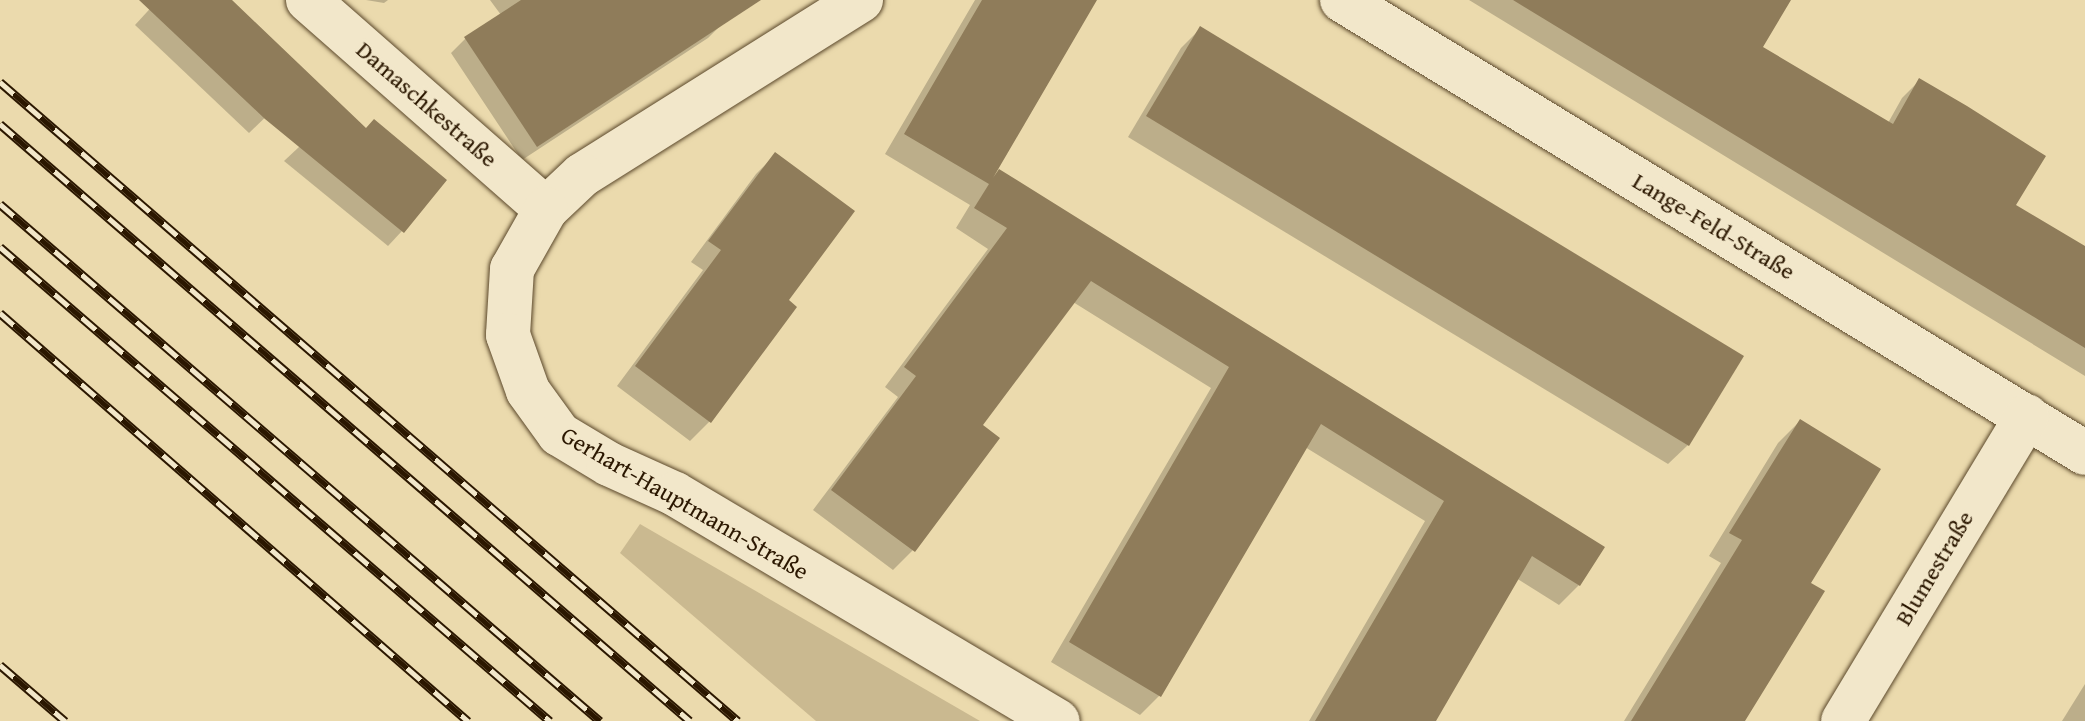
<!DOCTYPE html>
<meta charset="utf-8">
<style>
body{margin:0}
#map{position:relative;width:2085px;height:721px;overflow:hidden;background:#ebdaad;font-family:"Gentium Book Plus",serif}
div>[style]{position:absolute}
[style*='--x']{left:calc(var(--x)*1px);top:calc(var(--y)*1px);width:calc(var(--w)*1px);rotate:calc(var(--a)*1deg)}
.green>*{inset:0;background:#cab990}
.shadow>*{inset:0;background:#0003}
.building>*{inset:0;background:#8f7c5a}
.roads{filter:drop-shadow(0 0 2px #5b482b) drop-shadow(0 0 2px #5b482b)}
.minor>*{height:44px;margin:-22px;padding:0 22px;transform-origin:22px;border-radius:22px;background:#f2e7ca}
.rail>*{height:9px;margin-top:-4.5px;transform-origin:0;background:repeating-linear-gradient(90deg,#f2e7ca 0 18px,#2b1700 0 36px);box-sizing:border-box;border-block:2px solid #2b1700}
span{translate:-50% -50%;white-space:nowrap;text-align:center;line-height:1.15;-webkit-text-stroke:6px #f2e7ca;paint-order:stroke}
.street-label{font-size:24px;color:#2b1700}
</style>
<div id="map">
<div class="green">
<i style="clip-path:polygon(640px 524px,980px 721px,816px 721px,620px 553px)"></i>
</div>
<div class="shadow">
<i style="clip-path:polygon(158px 0,228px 0,309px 75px,249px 133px,135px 25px)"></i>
<i style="clip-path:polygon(366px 0,388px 0,384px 3px)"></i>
<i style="clip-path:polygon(490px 0,707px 0,722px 24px,708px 38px,522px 160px,451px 53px,466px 38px,501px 15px)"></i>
<i style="clip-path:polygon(975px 0,1092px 0,992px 178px,999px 171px,1579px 585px,1559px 605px,1516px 578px,1433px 721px,1309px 721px,1425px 521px,1305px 447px,1160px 695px,1140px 715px,1051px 662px,1211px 388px,1073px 302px,980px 426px,913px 550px,893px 570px,813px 510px,898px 397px,885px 387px,988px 249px,956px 228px,970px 205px,885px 154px)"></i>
<i style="clip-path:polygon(1469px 0,1728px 0,1760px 47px,1888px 123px,1902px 98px,1919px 81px,2014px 206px,2085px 248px,2085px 376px)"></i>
<i style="clip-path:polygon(1200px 29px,1688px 445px,1668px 464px,1128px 137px,1181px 48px)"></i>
<i style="clip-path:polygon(349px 114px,402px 231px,388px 246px,284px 161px,299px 147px)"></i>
<i style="clip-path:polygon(775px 155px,786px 300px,710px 421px,690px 441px,617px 386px,703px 270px,691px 262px,756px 174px)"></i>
<i style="clip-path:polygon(1800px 421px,1808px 583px,1743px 721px,1624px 721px,1721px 563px,1709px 556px,1778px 443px)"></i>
<i style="clip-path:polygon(2085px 684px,2085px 721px,2062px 721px)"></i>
</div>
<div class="building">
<i style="clip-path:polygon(139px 0,232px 0,366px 128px,374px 119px,447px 180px,404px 233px,265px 119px)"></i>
<i style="clip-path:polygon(521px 0,761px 0,537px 147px,464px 37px)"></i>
<i style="clip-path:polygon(982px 0,1097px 0,993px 178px,999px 169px,1605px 547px,1580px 586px,1532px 556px,1436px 721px,1315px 721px,1444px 501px,1321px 424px,1161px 697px,1069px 642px,1229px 367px,1091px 281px,983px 425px,1000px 438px,915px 552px,831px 490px,916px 376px,904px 367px,1007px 228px,974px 208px,989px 184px,904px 134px)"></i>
<i style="clip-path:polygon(1513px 0,1791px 0,1763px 47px,1893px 124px,1919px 78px,1967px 106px,2046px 156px,2016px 205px,2085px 246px,2085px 348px)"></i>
<i style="clip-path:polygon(1200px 26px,1744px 356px,1689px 446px,1146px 116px)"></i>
<i style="clip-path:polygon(775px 152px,855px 211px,789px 300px,797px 307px,711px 423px,635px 366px,721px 250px,708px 241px)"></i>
<i style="clip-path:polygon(1800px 419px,1881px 469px,1811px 583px,1825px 591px,1745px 721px,1631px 721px,1742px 540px,1729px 533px)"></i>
</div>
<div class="roads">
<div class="minor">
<i style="--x:308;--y:0;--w:317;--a:41.3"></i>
<i style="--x:861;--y:0;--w:329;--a:147.9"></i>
<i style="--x:582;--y:175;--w:50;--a:136.6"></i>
<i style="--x:546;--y:209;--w:69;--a:119.5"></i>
<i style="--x:512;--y:269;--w:66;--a:93.5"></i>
<i style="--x:508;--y:335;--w:59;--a:70.3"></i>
<i style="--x:528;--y:391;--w:53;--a:54.2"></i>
<i style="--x:559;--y:434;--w:58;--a:31"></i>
<i style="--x:609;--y:464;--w:72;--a:24.4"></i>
<i style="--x:675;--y:494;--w:445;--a:30.7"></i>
<i style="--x:1342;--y:0;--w:870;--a:31.37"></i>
<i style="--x:1843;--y:721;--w:356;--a:-58.9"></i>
</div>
</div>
<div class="rail">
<i style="--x:0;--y:82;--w:976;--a:40.89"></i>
<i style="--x:0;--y:124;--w:912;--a:40.87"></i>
<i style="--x:0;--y:204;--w:792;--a:40.75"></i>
<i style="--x:0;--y:247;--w:726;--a:40.76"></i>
<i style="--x:0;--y:313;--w:621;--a:41.08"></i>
<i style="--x:0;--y:665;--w:86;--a:40.7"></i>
</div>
<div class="street-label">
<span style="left:427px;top:104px;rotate:41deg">Damaschkestraße</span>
<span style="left:1714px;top:226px;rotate:31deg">Lange-Feld-Straße</span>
<span style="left:685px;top:503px;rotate:30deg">Gerhart-Hauptmann-Straße</span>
<span style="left:1934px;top:568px;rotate:-59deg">Blumestraße</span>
</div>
</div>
